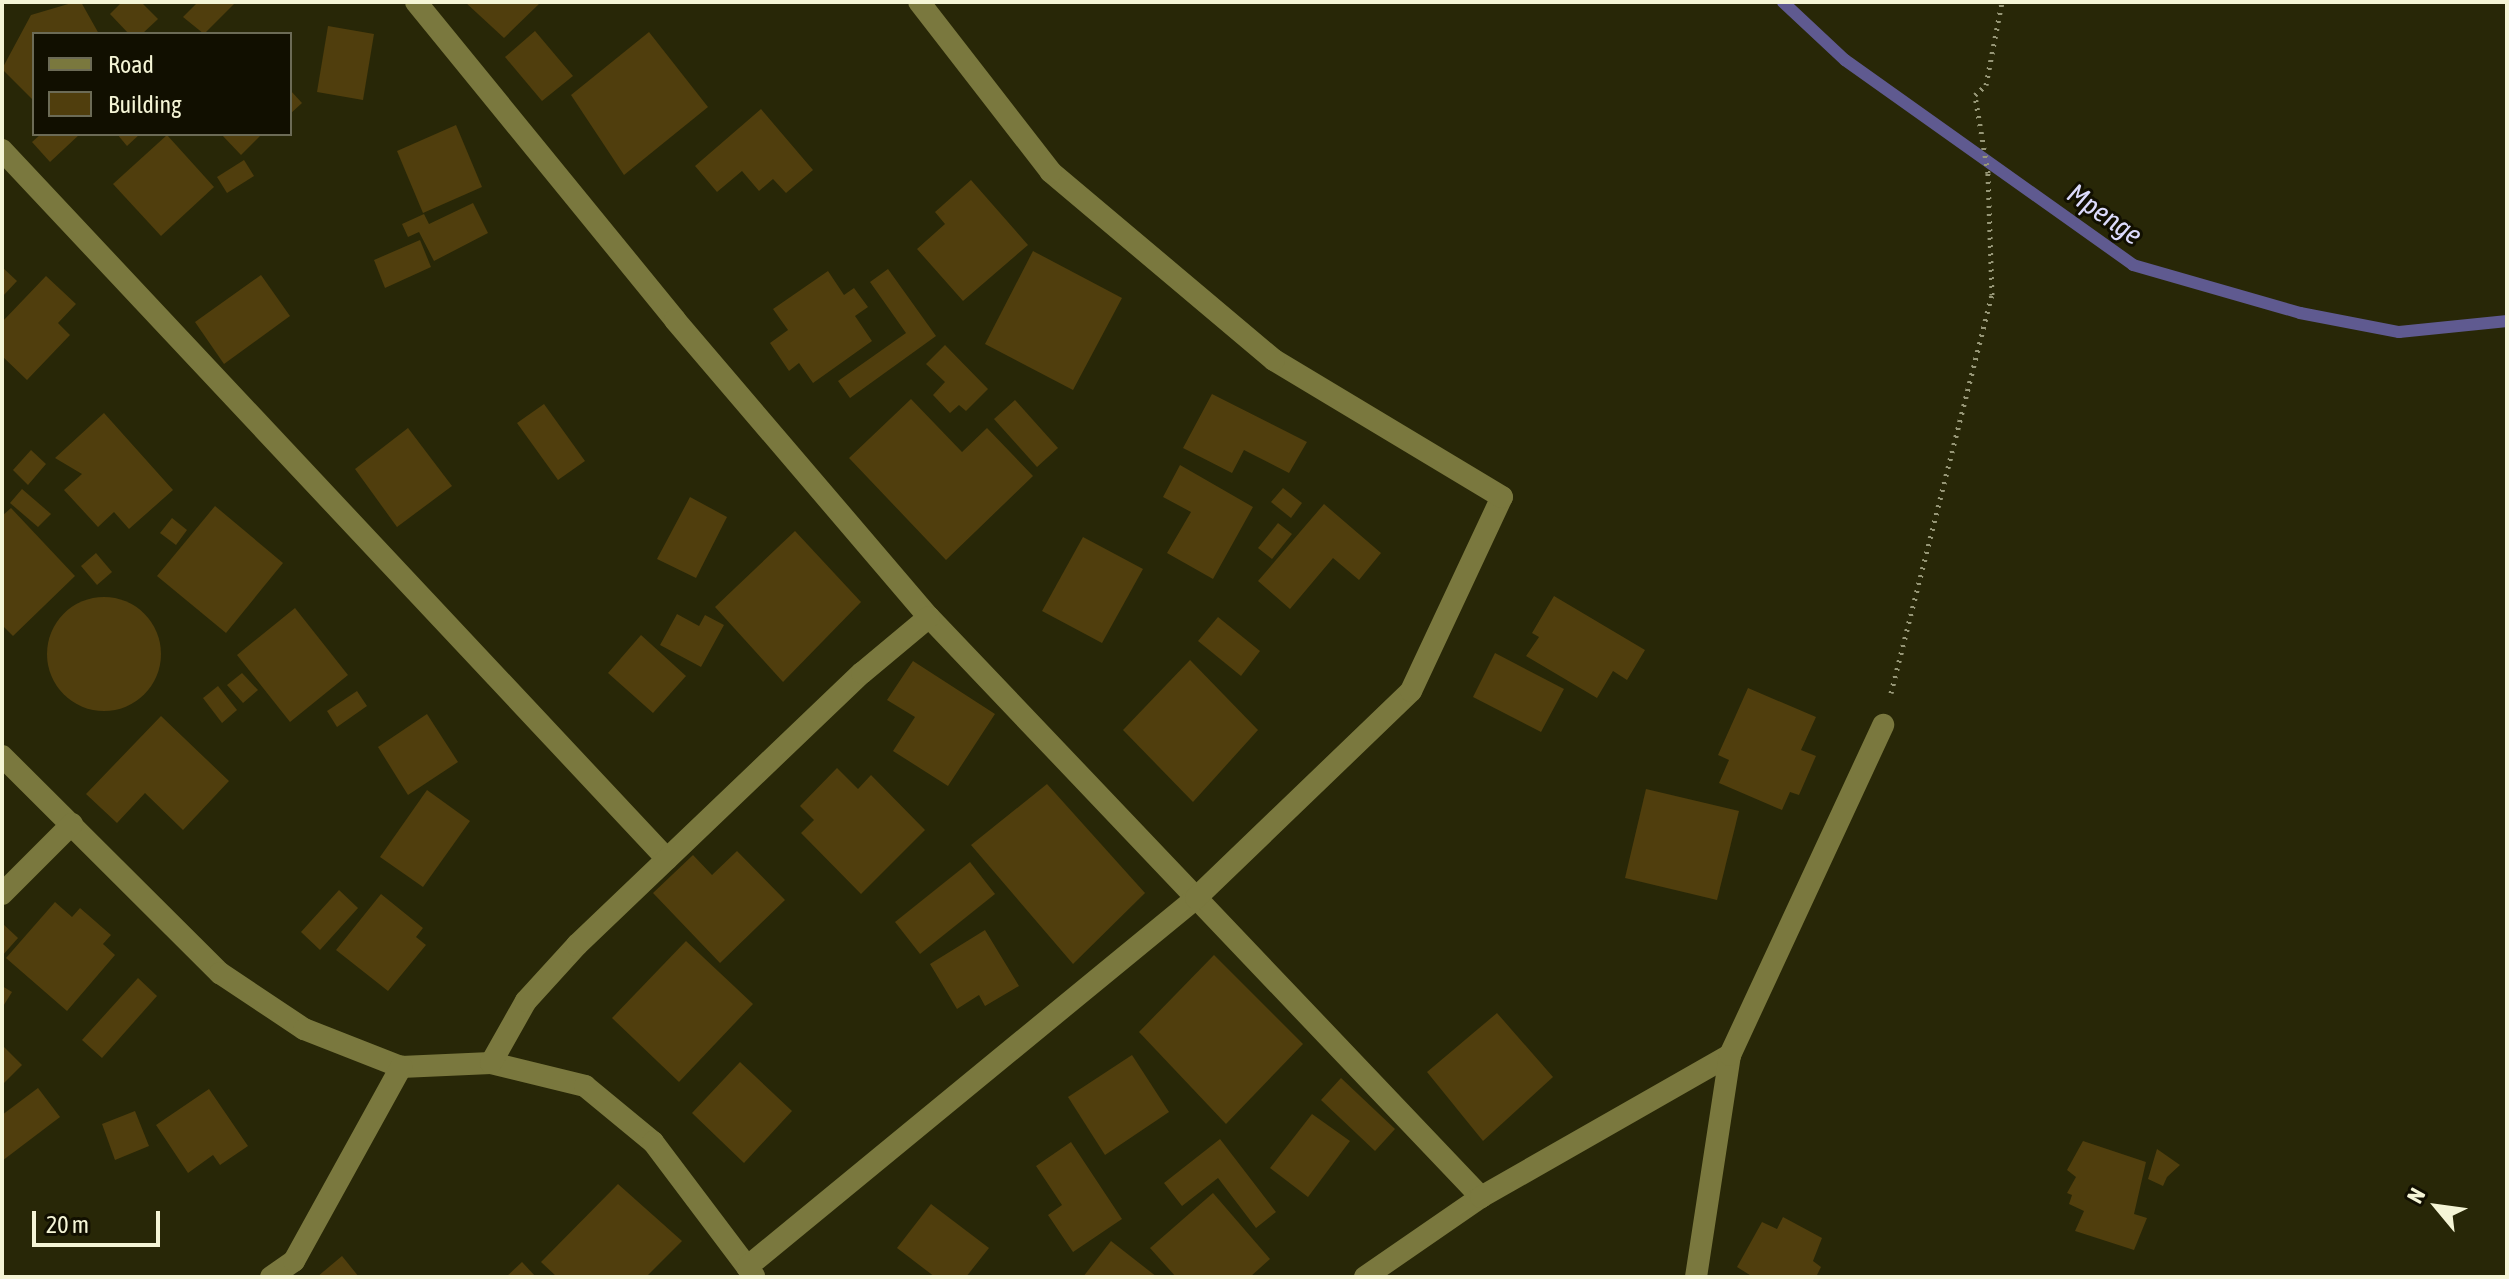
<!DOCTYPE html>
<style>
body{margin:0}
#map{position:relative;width:2509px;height:1279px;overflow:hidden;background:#282707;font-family:"Asap Condensed",sans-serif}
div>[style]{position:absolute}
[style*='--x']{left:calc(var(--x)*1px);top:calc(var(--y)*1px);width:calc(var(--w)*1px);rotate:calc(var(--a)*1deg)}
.stream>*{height:12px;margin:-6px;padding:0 6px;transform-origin:6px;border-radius:6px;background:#5f5a90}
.building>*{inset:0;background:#503e0d}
.round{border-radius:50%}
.path>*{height:5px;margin-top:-2.5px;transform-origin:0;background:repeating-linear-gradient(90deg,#979777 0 2px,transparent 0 8px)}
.minor>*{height:22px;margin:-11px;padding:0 11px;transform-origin:11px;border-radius:11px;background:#7a783e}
span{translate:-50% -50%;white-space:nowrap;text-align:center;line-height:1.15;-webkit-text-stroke:6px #110f00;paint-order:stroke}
.water-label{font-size:28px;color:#dcdbfc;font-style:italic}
.frame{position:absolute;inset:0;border:4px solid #f5f5d6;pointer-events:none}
.legend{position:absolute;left:32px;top:32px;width:260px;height:104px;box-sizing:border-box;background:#110f00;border:2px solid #6c6b56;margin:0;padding:10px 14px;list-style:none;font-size:24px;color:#f5f5d6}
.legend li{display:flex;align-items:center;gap:16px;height:40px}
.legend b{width:40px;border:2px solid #6c6b56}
.north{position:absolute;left:2397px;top:1167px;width:80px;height:80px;-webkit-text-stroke:6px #110f00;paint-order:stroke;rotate:299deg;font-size:22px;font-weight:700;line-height:32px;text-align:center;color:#f5f5d6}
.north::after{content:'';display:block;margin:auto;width:28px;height:36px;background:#f5f5d6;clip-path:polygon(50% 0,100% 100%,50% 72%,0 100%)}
.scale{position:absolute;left:32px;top:1211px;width:128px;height:36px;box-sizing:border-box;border:4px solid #f5f5d6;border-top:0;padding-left:10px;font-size:24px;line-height:28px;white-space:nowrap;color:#f5f5d6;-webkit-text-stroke:6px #110f00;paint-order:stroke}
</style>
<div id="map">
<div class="stream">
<i style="--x:1783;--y:2;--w:85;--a:43.1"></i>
<i style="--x:1845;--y:60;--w:354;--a:35.4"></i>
<i style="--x:2133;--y:265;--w:174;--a:16"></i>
<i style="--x:2300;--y:313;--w:101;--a:10.9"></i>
<i style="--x:2399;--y:332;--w:109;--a:-5.8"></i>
</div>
<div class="building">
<i style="clip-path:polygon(75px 2px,81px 2px,99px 34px,34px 34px,34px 101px,2px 69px,31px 15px)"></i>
<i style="clip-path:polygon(122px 2px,141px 2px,158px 19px,142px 34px,129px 34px,110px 14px)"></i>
<i style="clip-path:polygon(198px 2px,236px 2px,204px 34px,183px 17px)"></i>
<i style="clip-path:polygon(465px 2px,541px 2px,504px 38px)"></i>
<i style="clip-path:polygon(328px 26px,374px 34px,363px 100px,317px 92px)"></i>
<i style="clip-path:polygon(535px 31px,573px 76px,542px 101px,505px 57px)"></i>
<i style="clip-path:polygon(649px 32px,708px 107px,624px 175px,571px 95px)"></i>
<i style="clip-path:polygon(290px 90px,302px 103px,290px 114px)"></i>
<i style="clip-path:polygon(761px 109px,813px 170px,786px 193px,773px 179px,759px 191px,742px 171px,717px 192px,695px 166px)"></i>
<i style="clip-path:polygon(456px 125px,482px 187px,423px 213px,397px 151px)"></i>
<i style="clip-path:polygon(41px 134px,80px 134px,50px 162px,32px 142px)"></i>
<i style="clip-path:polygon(117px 134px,140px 134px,127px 146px)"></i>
<i style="clip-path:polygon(221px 134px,258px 134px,260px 136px,241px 155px)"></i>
<i style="clip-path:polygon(167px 135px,214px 187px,161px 236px,113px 184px)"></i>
<i style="clip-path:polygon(244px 160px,254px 176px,227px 193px,217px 177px)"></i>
<i style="clip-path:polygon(971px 180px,1028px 245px,963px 301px,917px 249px,945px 224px,935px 212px)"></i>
<i style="clip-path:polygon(473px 203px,488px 233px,434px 261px,419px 232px,408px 237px,402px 224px,424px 214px,429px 224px)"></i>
<i style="clip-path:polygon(420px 240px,431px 267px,385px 288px,374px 260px)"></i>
<i style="clip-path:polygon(1033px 251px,1122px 298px,1073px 390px,985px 344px)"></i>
<i style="clip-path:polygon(2px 267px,17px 281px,2px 297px)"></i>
<i style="clip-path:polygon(888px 269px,936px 336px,850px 398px,838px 381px,906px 333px,870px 282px)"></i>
<i style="clip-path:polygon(828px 271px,844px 295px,854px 288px,868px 307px,855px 316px,872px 341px,813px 383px,799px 363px,789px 371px,770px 343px,788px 330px,773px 309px)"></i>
<i style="clip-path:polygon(261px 275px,290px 316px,224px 364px,195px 322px)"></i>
<i style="clip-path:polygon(46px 276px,76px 304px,58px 323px,70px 335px,27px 380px,2px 356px,2px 322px)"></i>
<i style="clip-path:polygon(945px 345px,988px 389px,966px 411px,959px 405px,950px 413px,933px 395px,945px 382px,926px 364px)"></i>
<i style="clip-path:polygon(1212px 394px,1307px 442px,1289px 473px,1244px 450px,1232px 473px,1183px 448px)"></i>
<i style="clip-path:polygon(911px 399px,962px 452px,987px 428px,1033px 476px,946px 560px,849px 458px)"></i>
<i style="clip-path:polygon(1015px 400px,1058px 448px,1037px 467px,994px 419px)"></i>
<i style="clip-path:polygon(544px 404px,585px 461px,558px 480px,517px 423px)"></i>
<i style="clip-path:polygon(104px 413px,173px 490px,129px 529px,114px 512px,98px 527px,64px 490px,82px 474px,55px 458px)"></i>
<i style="clip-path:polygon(408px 428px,452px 486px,397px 527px,355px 469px)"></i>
<i style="clip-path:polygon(31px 450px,46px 464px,28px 485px,13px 470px)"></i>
<i style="clip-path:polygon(1180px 465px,1253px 507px,1213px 579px,1167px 553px,1191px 512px,1163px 497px)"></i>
<i style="clip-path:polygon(1283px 488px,1302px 503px,1291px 518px,1271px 502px)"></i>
<i style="clip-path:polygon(22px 489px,51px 514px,38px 527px,10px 503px)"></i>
<i style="clip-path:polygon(690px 497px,727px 517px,696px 578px,657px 559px)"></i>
<i style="clip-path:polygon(1324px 504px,1381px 553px,1359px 580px,1333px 558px,1290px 609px,1258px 581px)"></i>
<i style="clip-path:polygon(215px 506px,283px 563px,226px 633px,157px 576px)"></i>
<i style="clip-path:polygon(11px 508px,75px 576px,13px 636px,2px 625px,2px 516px)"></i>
<i style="clip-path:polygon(172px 518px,187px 530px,176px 545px,160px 533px)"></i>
<i style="clip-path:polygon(1278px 523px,1292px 534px,1272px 559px,1258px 548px)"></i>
<i style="clip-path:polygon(795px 531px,861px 602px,783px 682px,715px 607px)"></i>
<i style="clip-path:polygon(1083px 537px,1143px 569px,1102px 643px,1042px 611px)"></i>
<i style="clip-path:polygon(96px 553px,112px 572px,97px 585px,81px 566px)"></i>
<i style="clip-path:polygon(1554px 596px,1645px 650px,1627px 680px,1613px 671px,1597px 698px,1526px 656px,1539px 637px,1532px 633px)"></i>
<i class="round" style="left:47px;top:597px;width:114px;height:114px"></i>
<i style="clip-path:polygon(295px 608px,348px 675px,290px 722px,237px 655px)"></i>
<i style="clip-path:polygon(677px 614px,699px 626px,705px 615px,724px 625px,701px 667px,660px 645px)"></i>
<i style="clip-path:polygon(1218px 617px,1260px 651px,1241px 676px,1198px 641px)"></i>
<i style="clip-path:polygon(641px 635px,686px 676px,653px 713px,608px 673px)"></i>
<i style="clip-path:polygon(1495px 653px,1564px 689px,1541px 732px,1473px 697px)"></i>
<i style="clip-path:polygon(1190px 660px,1258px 730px,1193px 802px,1123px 730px)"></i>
<i style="clip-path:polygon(913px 661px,995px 714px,948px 786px,893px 751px,915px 717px,887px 700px)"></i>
<i style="clip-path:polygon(242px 673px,258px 690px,243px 703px,227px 685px)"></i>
<i style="clip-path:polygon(218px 686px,237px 710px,222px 723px,203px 698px)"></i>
<i style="clip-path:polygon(1748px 688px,1816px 717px,1801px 750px,1816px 756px,1799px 795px,1790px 792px,1782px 810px,1719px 783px,1729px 760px,1718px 755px)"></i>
<i style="clip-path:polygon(357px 691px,367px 706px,337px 727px,327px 711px)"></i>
<i style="clip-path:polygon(427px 714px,458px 762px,408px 795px,378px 747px)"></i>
<i style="clip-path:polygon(161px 716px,229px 781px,183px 830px,145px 793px,117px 823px,86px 794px)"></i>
<i style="clip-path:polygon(837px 768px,858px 789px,871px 775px,925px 830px,861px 894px,801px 833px,814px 820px,800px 806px)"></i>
<i style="clip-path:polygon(1047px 784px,1145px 893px,1073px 964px,971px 845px)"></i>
<i style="clip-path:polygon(1646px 789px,1739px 811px,1717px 900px,1625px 878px)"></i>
<i style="clip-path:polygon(427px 790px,470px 821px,423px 887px,380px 857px)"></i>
<i style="clip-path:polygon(737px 851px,785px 900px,720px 963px,653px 893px,693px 855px,712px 875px)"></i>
<i style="clip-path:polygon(970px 862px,995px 894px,920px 954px,895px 922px)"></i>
<i style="clip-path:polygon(339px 890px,358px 908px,320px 950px,301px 932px)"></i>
<i style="clip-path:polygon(381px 894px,423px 928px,416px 937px,426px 945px,388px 991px,336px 950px)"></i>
<i style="clip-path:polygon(55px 902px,72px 917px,80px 908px,111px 935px,103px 944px,115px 955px,67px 1011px,6px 958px)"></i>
<i style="clip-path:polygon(2px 923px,18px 938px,2px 956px)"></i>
<i style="clip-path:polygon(985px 930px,1019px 986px,985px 1006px,979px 995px,957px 1009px,930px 964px)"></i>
<i style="clip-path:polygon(686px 941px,753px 1004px,679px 1082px,612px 1018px)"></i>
<i style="clip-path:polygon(1214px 955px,1303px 1044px,1226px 1124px,1139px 1032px)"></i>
<i style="clip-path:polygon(138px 978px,157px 996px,102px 1058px,82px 1040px)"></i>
<i style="clip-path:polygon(2px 986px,12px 992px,2px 1008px)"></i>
<i style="clip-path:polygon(1497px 1013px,1553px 1077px,1483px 1141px,1427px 1072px)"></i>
<i style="clip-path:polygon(2px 1045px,22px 1065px,2px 1085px)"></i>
<i style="clip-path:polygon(1132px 1055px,1169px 1112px,1105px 1155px,1068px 1097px)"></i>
<i style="clip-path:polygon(740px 1062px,792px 1111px,744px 1163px,692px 1113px)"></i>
<i style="clip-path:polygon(1341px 1078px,1395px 1129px,1375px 1151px,1321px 1100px)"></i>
<i style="clip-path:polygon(38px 1088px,60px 1117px,2px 1161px,2px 1115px)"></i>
<i style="clip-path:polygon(209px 1089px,248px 1146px,220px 1165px,213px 1155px,188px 1173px,156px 1125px)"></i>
<i style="clip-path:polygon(135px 1111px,149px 1146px,115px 1160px,102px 1124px)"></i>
<i style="clip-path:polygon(1312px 1114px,1350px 1141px,1308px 1197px,1270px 1168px)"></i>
<i style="clip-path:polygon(1220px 1139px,1276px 1212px,1256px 1228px,1218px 1178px,1182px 1206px,1164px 1183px)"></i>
<i style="clip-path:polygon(2083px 1141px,2146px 1162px,2134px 1214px,2147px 1218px,2134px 1250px,2075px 1231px,2084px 1211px,2069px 1204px,2072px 1195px,2067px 1193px,2076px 1177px,2067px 1170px)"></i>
<i style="clip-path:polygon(1071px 1142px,1122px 1219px,1073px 1252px,1048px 1215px,1062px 1205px,1036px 1166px)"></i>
<i style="clip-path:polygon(2157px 1149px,2180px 1165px,2167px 1177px,2163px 1186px,2148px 1179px)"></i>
<i style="clip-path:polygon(618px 1184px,682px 1241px,646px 1277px,557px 1277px,541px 1262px)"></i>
<i style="clip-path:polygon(1213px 1193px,1270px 1259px,1250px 1277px,1176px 1277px,1150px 1248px)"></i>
<i style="clip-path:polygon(931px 1204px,989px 1248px,966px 1277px,935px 1277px,897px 1248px)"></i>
<i style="clip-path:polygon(1783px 1217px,1822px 1238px,1813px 1261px,1821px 1267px,1816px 1277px,1753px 1277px,1737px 1267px,1762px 1222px,1777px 1229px)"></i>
<i style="clip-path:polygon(1111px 1241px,1157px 1277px,1083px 1277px)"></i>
<i style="clip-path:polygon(342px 1256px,359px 1277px,317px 1277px)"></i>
<i style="clip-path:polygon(522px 1262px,536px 1277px,506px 1277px)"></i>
</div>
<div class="path">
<i style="--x:1891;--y:693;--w:411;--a:-75.8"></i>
<i style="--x:1992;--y:295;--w:122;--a:-91.9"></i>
<i style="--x:1988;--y:173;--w:79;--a:-99.5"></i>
<i style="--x:1975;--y:95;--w:15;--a:-42"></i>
<i style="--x:1986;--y:85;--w:85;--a:-79.1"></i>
</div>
<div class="minor">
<i style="--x:416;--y:2;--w:410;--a:50.8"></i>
<i style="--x:675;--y:320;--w:391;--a:49.5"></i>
<i style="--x:929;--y:617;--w:801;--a:46.42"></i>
<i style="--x:1481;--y:1197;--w:141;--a:145.4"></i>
<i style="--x:2;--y:150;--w:972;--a:46.83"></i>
<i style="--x:2;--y:756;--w:308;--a:44.9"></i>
<i style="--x:220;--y:973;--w:101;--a:33.7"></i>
<i style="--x:304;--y:1029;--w:104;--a:21.4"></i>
<i style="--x:401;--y:1067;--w:90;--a:-2.5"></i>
<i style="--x:491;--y:1063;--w:97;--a:13.7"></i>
<i style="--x:585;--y:1086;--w:88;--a:39.5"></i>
<i style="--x:653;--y:1142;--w:168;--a:53"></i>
<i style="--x:2;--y:894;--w:99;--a:-45"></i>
<i style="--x:491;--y:1063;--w:71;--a:-60.6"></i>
<i style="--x:526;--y:1001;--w:76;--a:-47.7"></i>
<i style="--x:577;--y:945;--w:394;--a:-43.7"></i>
<i style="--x:862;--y:673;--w:87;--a:-39.9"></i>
<i style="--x:1481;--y:1197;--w:287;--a:-29.7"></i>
<i style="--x:747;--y:1267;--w:581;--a:-39.41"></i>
<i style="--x:1196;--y:898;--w:298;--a:-43.9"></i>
<i style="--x:1411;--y:691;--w:214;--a:-64.9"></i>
<i style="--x:1502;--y:497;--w:266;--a:-149"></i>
<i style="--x:1274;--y:360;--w:292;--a:-139.9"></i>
<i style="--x:1051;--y:172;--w:215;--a:-127.8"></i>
<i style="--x:271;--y:1277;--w:28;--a:-35"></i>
<i style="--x:294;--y:1261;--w:222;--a:-61.1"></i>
<i style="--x:1696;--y:1277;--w:225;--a:-81.3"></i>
<i style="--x:1730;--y:1055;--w:364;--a:-65.1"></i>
</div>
<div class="water-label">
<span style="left:2105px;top:214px;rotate:35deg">Mpenge</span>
</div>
<div class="frame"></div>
<ul class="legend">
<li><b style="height:10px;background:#7a783e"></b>Road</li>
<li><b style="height:22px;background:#503e0d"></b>Building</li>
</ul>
<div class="north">N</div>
<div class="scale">20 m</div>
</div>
